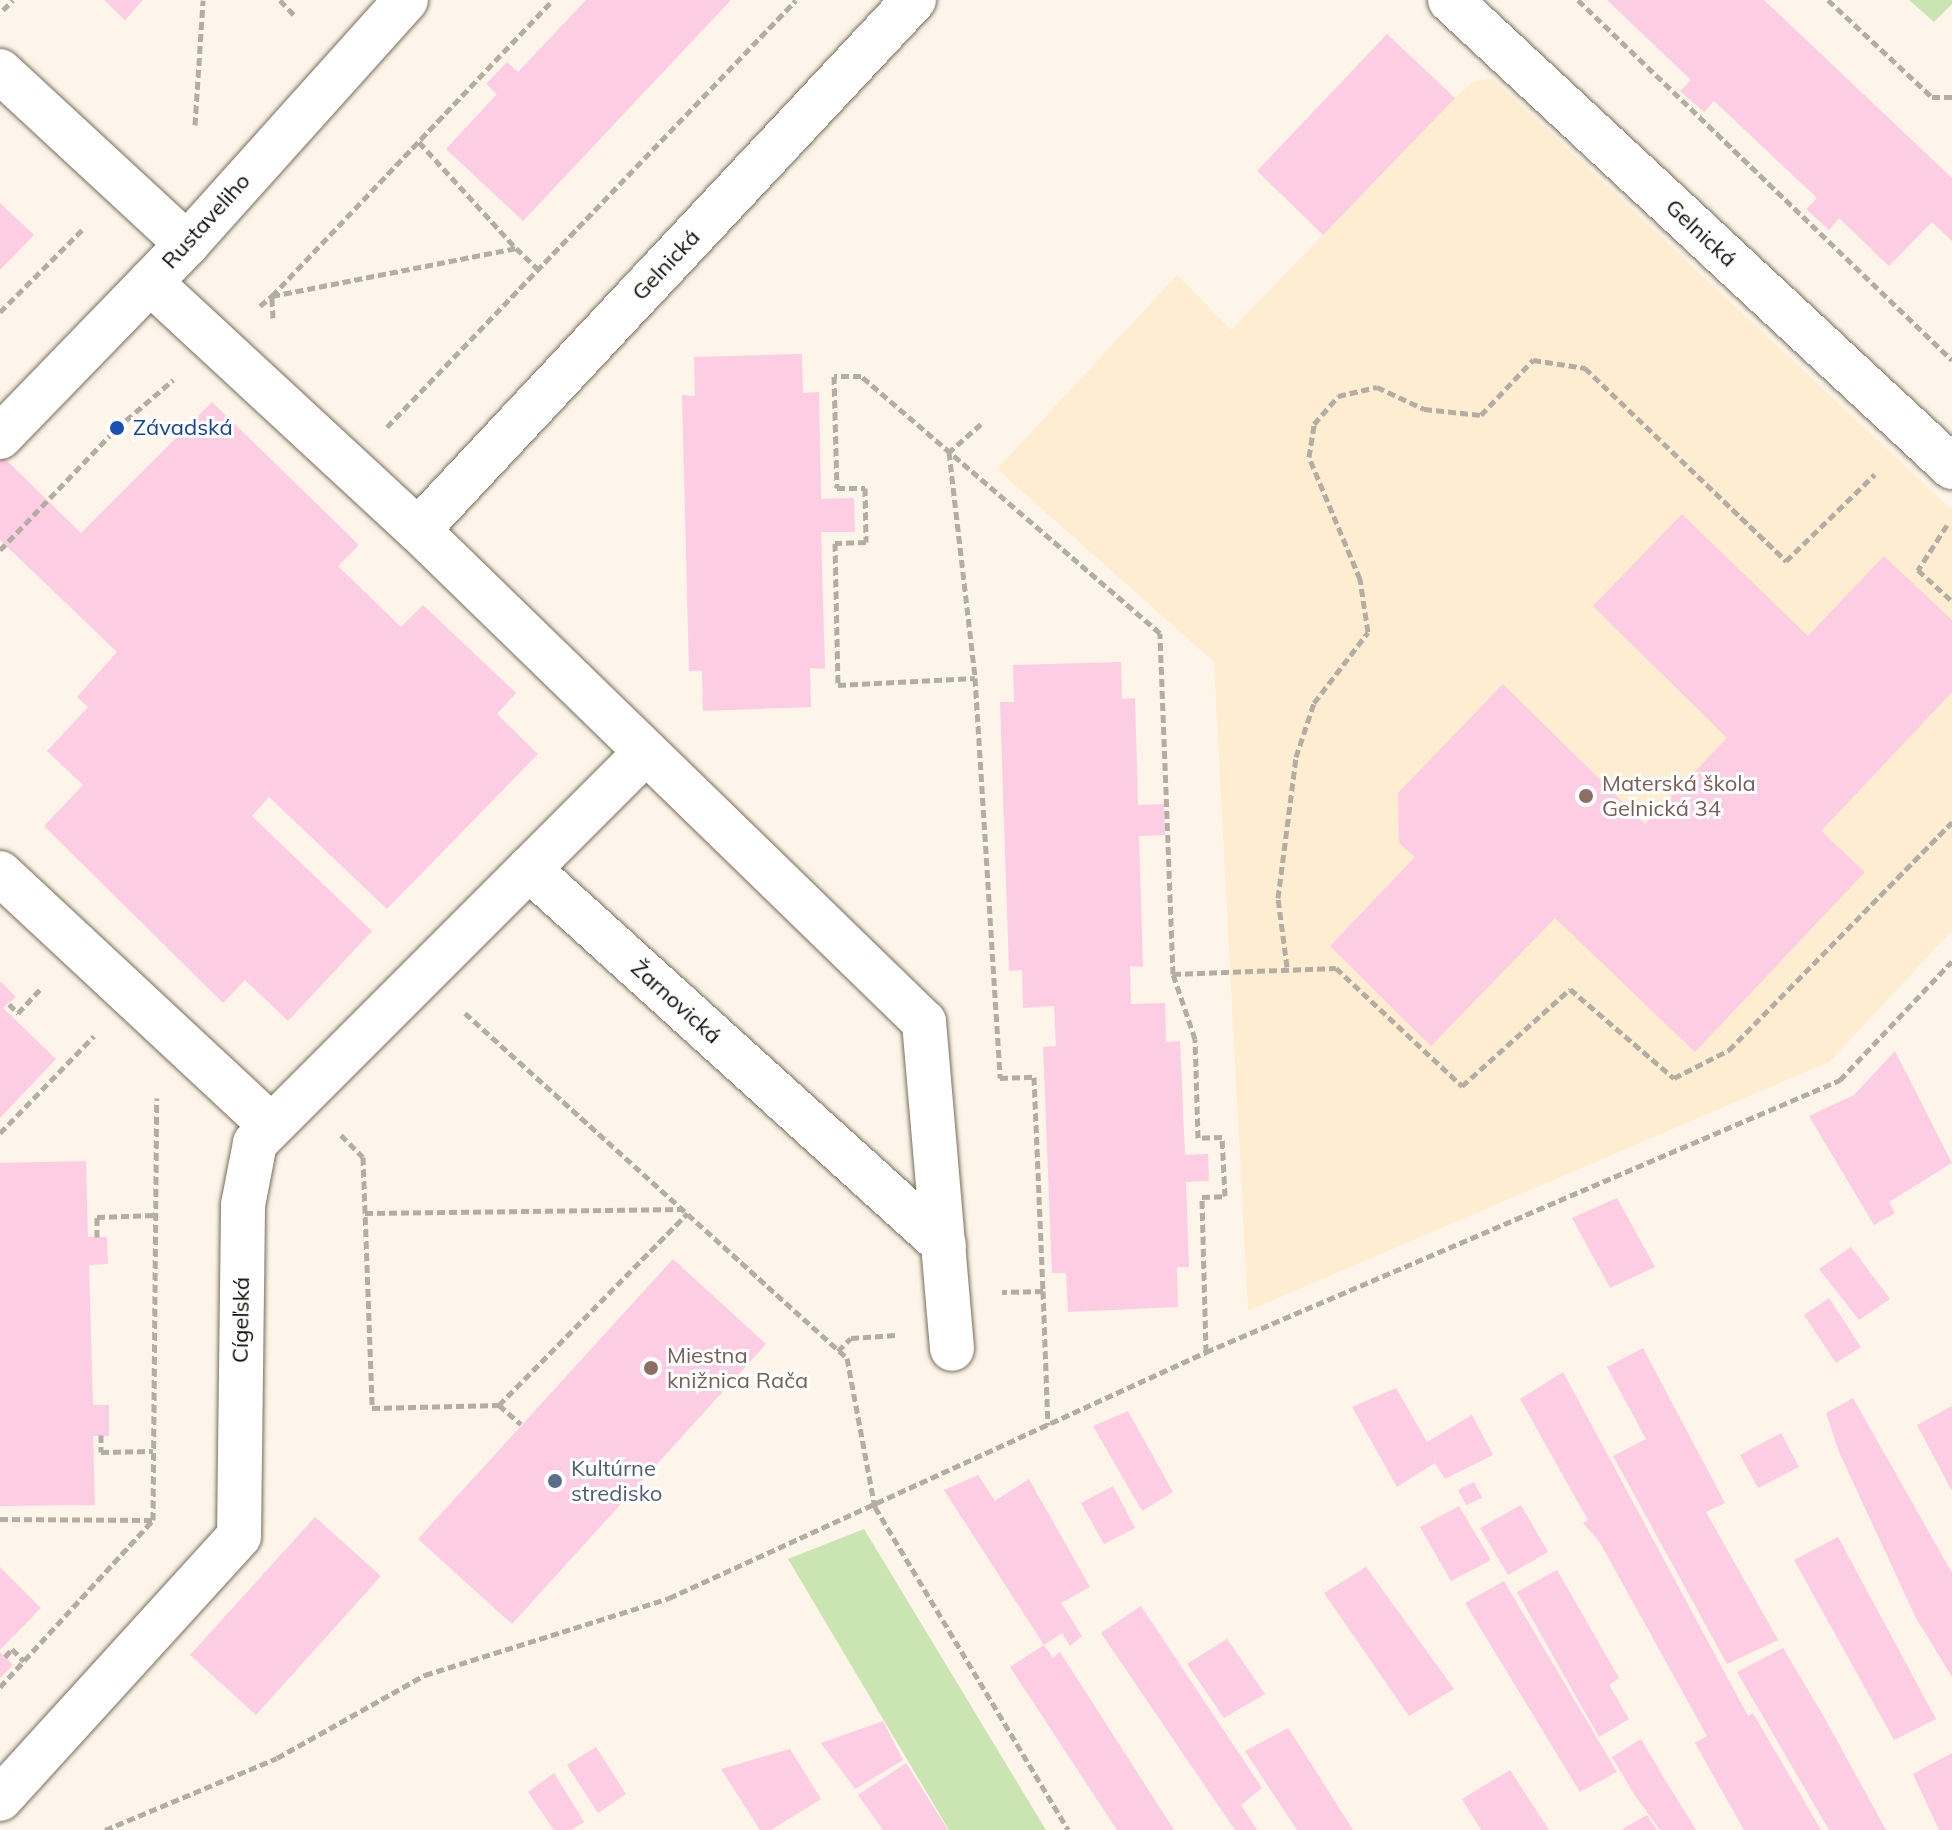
<!DOCTYPE html>
<meta charset="utf-8">
<style>
body{margin:0}
#map{position:relative;width:1952px;height:1830px;overflow:hidden;background:#fdf5e9;font-family:Mulish,sans-serif}
div>[style]{position:absolute}
[style*='--x']{left:calc(var(--x)*1px);top:calc(var(--y)*1px);width:calc(var(--w)*1px);rotate:calc(var(--a)*1deg)}
.built>*{inset:0;background:#feedd1}
.green>*{inset:0;background:#cae5b2}
.building>*{inset:0;background:#fdcde4}
.path>*{height:5px;margin-top:-2.5px;transform-origin:0;background:repeating-linear-gradient(90deg,#b4ada3 0 8px,transparent 0 12px)}
.roads{filter:drop-shadow(0 0 2px #786d5a) drop-shadow(0 0 2px #786d5a)}
.minor>*{height:44px;margin:-22px;padding:0 22px;transform-origin:22px;border-radius:22px;background:#fff}
.dots>*{width:22px;height:22px;translate:-50% -50%;box-sizing:border-box;border:4px solid #fff;border-radius:50%}
span{translate:-50% -50%;white-space:nowrap;text-align:center;line-height:1.15;-webkit-text-stroke:6px #fff;paint-order:stroke}
.street-label{font-size:22px;color:#100c06}
.transit-label{font-size:22px;color:#164399}
.left{translate:0 -50%;text-align:left}
.education-label{font-size:22px;color:#785e54}
.service-label{font-size:22px;color:#4e5e75}
</style>
<div id="map">
<div class="built">
<i style="clip-path:polygon(1493px 79px,1952px 510px,1952px 931px,1829px 1062px,1248px 1311px,1214px 662px,997px 469px,1177px 275px,1231px 330px,1455px 98px,1474px 81px)"></i>
</div>
<div class="green">
<i style="clip-path:polygon(1909px 0,1952px 0,1952px 4px,1934px 22px)"></i>
<i style="clip-path:polygon(864px 1529px,1046px 1830px,949px 1830px,788px 1559px)"></i>
</div>
<div class="building">
<i style="clip-path:polygon(104px 0,143px 0,125px 20px)"></i>
<i style="clip-path:polygon(586px 0,731px 0,523px 221px,446px 149px,497px 94px,486px 84px,507px 62px,518px 72px)"></i>
<i style="clip-path:polygon(1607px 0,1764px 0,1952px 178px,1952px 241px,1932px 222px,1889px 266px,1839px 218px,1829px 230px,1806px 209px,1817px 198px,1714px 101px,1704px 112px,1680px 91px,1691px 80px)"></i>
<i style="clip-path:polygon(1387px 34px,1455px 98px,1323px 235px,1257px 171px)"></i>
<i style="clip-path:polygon(0 203px,34px 235px,0 270px)"></i>
<i style="clip-path:polygon(802px 354px,803px 393px,819px 392px,821px 499px,854px 498px,855px 532px,821px 532px,825px 669px,810px 668px,811px 707px,703px 711px,702px 671px,689px 671px,682px 395px,695px 396px,694px 357px)"></i>
<i style="clip-path:polygon(212px 402px,359px 545px,338px 566px,401px 627px,423px 605px,516px 693px,497px 714px,538px 754px,387px 909px,269px 797px,252px 816px,372px 931px,288px 1021px,245px 980px,223px 1003px,44px 826px,83px 785px,47px 751px,88px 707px,77px 697px,117px 652px,0 540px,0 454px,81px 533px)"></i>
<i style="clip-path:polygon(1682px 514px,1808px 636px,1884px 556px,1952px 620px,1952px 692px,1821px 831px,1865px 872px,1695px 1052px,1555px 918px,1431px 1046px,1330px 946px,1415px 857px,1399px 843px,1398px 793px,1503px 684px,1645px 824px,1727px 738px,1593px 606px)"></i>
<i style="clip-path:polygon(1121px 662px,1122px 699px,1135px 698px,1138px 805px,1164px 804px,1165px 835px,1139px 836px,1143px 967px,1130px 966px,1131px 1004px,1165px 1003px,1166px 1042px,1180px 1041px,1185px 1155px,1208px 1154px,1209px 1181px,1186px 1182px,1189px 1267px,1177px 1267px,1178px 1307px,1068px 1312px,1066px 1273px,1052px 1273px,1043px 1047px,1056px 1046px,1054px 1006px,1023px 1008px,1022px 970px,1009px 971px,1000px 702px,1014px 702px,1013px 665px)"></i>
<i style="clip-path:polygon(0 981px,16px 997px,3px 1008px,56px 1059px,0 1118px)"></i>
<i style="clip-path:polygon(1895px 1051px,1952px 1163px,1889px 1202px,1895px 1213px,1874px 1225px,1809px 1116px,1854px 1095px)"></i>
<i style="clip-path:polygon(86px 1161px,88px 1237px,107px 1237px,108px 1264px,89px 1265px,93px 1405px,109px 1405px,109px 1436px,93px 1436px,95px 1505px,0 1506px,0 1163px)"></i>
<i style="clip-path:polygon(1617px 1198px,1655px 1267px,1610px 1288px,1572px 1218px)"></i>
<i style="clip-path:polygon(1851px 1247px,1890px 1299px,1859px 1320px,1819px 1269px)"></i>
<i style="clip-path:polygon(673px 1259px,766px 1344px,512px 1624px,418px 1539px)"></i>
<i style="clip-path:polygon(1829px 1298px,1861px 1347px,1836px 1363px,1804px 1315px)"></i>
<i style="clip-path:polygon(1643px 1348px,1725px 1503px,1706px 1512px,1778px 1640px,1727px 1664px,1613px 1456px,1646px 1439px,1607px 1367px)"></i>
<i style="clip-path:polygon(1563px 1372px,1748px 1716px,1753px 1713px,1821px 1830px,1744px 1830px,1695px 1743px,1707px 1736px,1599px 1541px,1583px 1523px,1588px 1520px,1520px 1399px)"></i>
<i style="clip-path:polygon(1396px 1388px,1427px 1442px,1472px 1415px,1493px 1455px,1445px 1479px,1435px 1463px,1397px 1487px,1352px 1407px)"></i>
<i style="clip-path:polygon(1853px 1398px,1952px 1573px,1952px 1677px,1916px 1618px,1839px 1452px,1826px 1413px)"></i>
<i style="clip-path:polygon(1952px 1406px,1952px 1491px,1917px 1425px)"></i>
<i style="clip-path:polygon(1128px 1411px,1173px 1492px,1142px 1511px,1093px 1426px)"></i>
<i style="clip-path:polygon(1781px 1433px,1799px 1467px,1758px 1488px,1740px 1455px)"></i>
<i style="clip-path:polygon(978px 1475px,995px 1501px,1029px 1479px,1090px 1587px,1061px 1603px,1082px 1636px,1070px 1646px,1062px 1633px,1044px 1645px,1053px 1658px,1060px 1652px,1174px 1830px,1117px 1830px,1010px 1667px,1044px 1645px,944px 1490px)"></i>
<i style="clip-path:polygon(1474px 1482px,1482px 1498px,1466px 1505px,1458px 1490px)"></i>
<i style="clip-path:polygon(1113px 1486px,1135px 1528px,1104px 1544px,1081px 1503px)"></i>
<i style="clip-path:polygon(1521px 1505px,1548px 1552px,1508px 1575px,1480px 1528px)"></i>
<i style="clip-path:polygon(1459px 1506px,1491px 1560px,1451px 1581px,1420px 1527px)"></i>
<i style="clip-path:polygon(315px 1517px,381px 1576px,256px 1715px,190px 1655px)"></i>
<i style="clip-path:polygon(1838px 1537px,1936px 1719px,1894px 1740px,1794px 1560px)"></i>
<i style="clip-path:polygon(0 1567px,41px 1608px,0 1650px)"></i>
<i style="clip-path:polygon(1366px 1567px,1454px 1689px,1409px 1716px,1324px 1593px)"></i>
<i style="clip-path:polygon(1557px 1570px,1619px 1678px,1609px 1685px,1629px 1719px,1599px 1737px,1517px 1592px)"></i>
<i style="clip-path:polygon(1504px 1581px,1617px 1772px,1580px 1792px,1465px 1603px)"></i>
<i style="clip-path:polygon(1141px 1606px,1262px 1788px,1241px 1805px,1257px 1830px,1235px 1830px,1101px 1633px)"></i>
<i style="clip-path:polygon(1227px 1639px,1265px 1694px,1224px 1718px,1187px 1664px)"></i>
<i style="clip-path:polygon(1783px 1648px,1824px 1717px,1886px 1830px,1829px 1830px,1737px 1672px)"></i>
<i style="clip-path:polygon(0 1652px,13px 1665px,0 1678px)"></i>
<i style="clip-path:polygon(883px 1721px,903px 1760px,855px 1789px,821px 1743px)"></i>
<i style="clip-path:polygon(1288px 1728px,1310px 1762px,1353px 1830px,1297px 1830px,1245px 1751px)"></i>
<i style="clip-path:polygon(1641px 1739px,1664px 1778px,1696px 1830px,1660px 1830px,1634px 1794px,1612px 1757px)"></i>
<i style="clip-path:polygon(596px 1747px,626px 1794px,598px 1813px,567px 1765px)"></i>
<i style="clip-path:polygon(790px 1749px,821px 1799px,771px 1830px,760px 1830px,721px 1769px)"></i>
<i style="clip-path:polygon(1952px 1753px,1952px 1830px,1939px 1830px,1913px 1774px)"></i>
<i style="clip-path:polygon(906px 1763px,948px 1830px,883px 1830px,858px 1795px)"></i>
<i style="clip-path:polygon(1510px 1770px,1549px 1830px,1481px 1830px,1462px 1799px)"></i>
<i style="clip-path:polygon(554px 1773px,584px 1822px,571px 1830px,554px 1830px,528px 1792px)"></i>
<i style="clip-path:polygon(1647px 1815px,1657px 1830px,1621px 1830px)"></i>
</div>
<div class="path">
<i style="--x:280;--y:0;--w:23;--a:47"></i>
<i style="--x:1578;--y:0;--w:519;--a:43.91"></i>
<i style="--x:1828;--y:0;--w:142;--a:43"></i>
<i style="--x:1932;--y:97;--w:20;--a:0"></i>
<i style="--x:3;--y:10;--w:14;--a:-45"></i>
<i style="--x:195;--y:125;--w:125;--a:-86.3"></i>
<i style="--x:419;--y:142;--w:142;--a:47.6"></i>
<i style="--x:260;--y:306;--w:16;--a:-40"></i>
<i style="--x:272;--y:296;--w:249;--a:-11.1"></i>
<i style="--x:516;--y:248;--w:30;--a:44"></i>
<i style="--x:0;--y:312;--w:119;--a:-45"></i>
<i style="--x:273;--y:318;--w:22;--a:-93"></i>
<i style="--x:272;--y:296;--w:408;--a:-46.5"></i>
<i style="--x:981;--y:424;--w:43;--a:138.8"></i>
<i style="--x:949;--y:452;--w:227;--a:83.4"></i>
<i style="--x:975;--y:678;--w:401;--a:86.4"></i>
<i style="--x:1000;--y:1078;--w:34;--a:-2"></i>
<i style="--x:1034;--y:1077;--w:214;--a:87.6"></i>
<i style="--x:1043;--y:1291;--w:41;--a:178.6"></i>
<i style="--x:387;--y:427;--w:591;--a:-46.23"></i>
<i style="--x:1947;--y:525;--w:54;--a:122.8"></i>
<i style="--x:1918;--y:570;--w:46;--a:42.4"></i>
<i style="--x:0;--y:550;--w:169;--a:-46.2"></i>
<i style="--x:117;--y:428;--w:74;--a:-40.6"></i>
<i style="--x:1287;--y:967;--w:70;--a:-97.4"></i>
<i style="--x:1278;--y:898;--w:142;--a:-82.7"></i>
<i style="--x:1296;--y:757;--w:57;--a:-71.6"></i>
<i style="--x:1314;--y:703;--w:89;--a:-52.7"></i>
<i style="--x:1368;--y:632;--w:54;--a:-98.6"></i>
<i style="--x:1360;--y:579;--w:132;--a:-112.7"></i>
<i style="--x:1309;--y:457;--w:33;--a:-81"></i>
<i style="--x:1314;--y:424;--w:37;--a:-49"></i>
<i style="--x:1338;--y:396;--w:40;--a:-13"></i>
<i style="--x:1377;--y:387;--w:52;--a:25.1"></i>
<i style="--x:1424;--y:409;--w:57;--a:6"></i>
<i style="--x:1481;--y:415;--w:76;--a:-46.6"></i>
<i style="--x:1533;--y:360;--w:53;--a:8.7"></i>
<i style="--x:1585;--y:368;--w:279;--a:43.8"></i>
<i style="--x:1786;--y:561;--w:124;--a:-44.3"></i>
<i style="--x:1173;--y:974;--w:163;--a:-2.1"></i>
<i style="--x:1336;--y:968;--w:173;--a:43.1"></i>
<i style="--x:1462;--y:1086;--w:145;--a:-41.9"></i>
<i style="--x:1570;--y:989;--w:137;--a:40.6"></i>
<i style="--x:1674;--y:1078;--w:62;--a:-27"></i>
<i style="--x:1729;--y:1050;--w:319;--a:-45.6"></i>
<i style="--x:9;--y:1004;--w:13;--a:45"></i>
<i style="--x:18;--y:1013;--w:34;--a:-47"></i>
<i style="--x:465;--y:1013;--w:515;--a:42.09"></i>
<i style="--x:847;--y:1358;--w:152;--a:79.4"></i>
<i style="--x:875;--y:1507;--w:376;--a:59.1"></i>
<i style="--x:0;--y:1133;--w:135;--a:-45.9"></i>
<i style="--x:341;--y:1135;--w:31;--a:45"></i>
<i style="--x:363;--y:1157;--w:251;--a:87.9"></i>
<i style="--x:372;--y:1408;--w:127;--a:-1.4"></i>
<i style="--x:499;--y:1405;--w:269;--a:-45.5"></i>
<i style="--x:365;--y:1213;--w:318;--a:-0.7"></i>
<i style="--x:97;--y:1237;--w:20;--a:-90"></i>
<i style="--x:97;--y:1217;--w:59;--a:-1.9"></i>
<i style="--x:1043;--y:1291;--w:134;--a:87.9"></i>
<i style="--x:838;--y:1351;--w:18;--a:-45"></i>
<i style="--x:851;--y:1338;--w:45;--a:-3.8"></i>
<i style="--x:1206;--y:1352;--w:690;--a:-23.22"></i>
<i style="--x:1840;--y:1080;--w:163;--a:-46.7"></i>
<i style="--x:499;--y:1405;--w:29;--a:41"></i>
<i style="--x:101;--y:1435;--w:17;--a:90"></i>
<i style="--x:101;--y:1452;--w:52;--a:-1.1"></i>
<i style="--x:0;--y:1519;--w:153;--a:0.4"></i>
<i style="--x:5;--y:1657;--w:11;--a:-49"></i>
<i style="--x:12;--y:1649;--w:17;--a:45"></i>
<i style="--x:0;--y:1687;--w:226;--a:-47.5"></i>
<i style="--x:153;--y:1520;--w:422;--a:-89.5"></i>
<i style="--x:105;--y:1830;--w:186;--a:-22.7"></i>
<i style="--x:277;--y:1758;--w:170;--a:-29.3"></i>
<i style="--x:425;--y:1675;--w:256;--a:-17.5"></i>
<i style="--x:669;--y:1598;--w:591;--a:-24.61"></i>
<i style="--x:1206;--y:1352;--w:155;--a:-91.5"></i>
<i style="--x:1202;--y:1197;--w:23;--a:-2"></i>
<i style="--x:1225;--y:1196;--w:59;--a:-92.9"></i>
<i style="--x:1222;--y:1137;--w:24;--a:178"></i>
<i style="--x:1198;--y:1138;--w:99;--a:-91.7"></i>
<i style="--x:1195;--y:1039;--w:69;--a:-108.7"></i>
<i style="--x:1173;--y:974;--w:341;--a:-92.2"></i>
<i style="--x:1160;--y:633;--w:394;--a:-139.3"></i>
<i style="--x:861;--y:376;--w:27;--a:180"></i>
<i style="--x:834;--y:376;--w:112;--a:88.5"></i>
<i style="--x:837;--y:488;--w:28;--a:0"></i>
<i style="--x:865;--y:488;--w:54;--a:88.9"></i>
<i style="--x:866;--y:542;--w:31;--a:178"></i>
<i style="--x:835;--y:543;--w:142;--a:88.8"></i>
<i style="--x:838;--y:685;--w:137;--a:-2.9"></i>
</div>
<div class="roads">
<div class="minor">
<i style="--x:1450;--y:0;--w:686;--a:42.93"></i>
<i style="--x:0;--y:71;--w:255;--a:42.8"></i>
<i style="--x:150;--y:282;--w:365;--a:42.8"></i>
<i style="--x:418;--y:530;--w:706;--a:44.2"></i>
<i style="--x:924;--y:1022;--w:328;--a:85.1"></i>
<i style="--x:0;--y:437;--w:269;--a:-45.9"></i>
<i style="--x:187;--y:244;--w:328;--a:-48.1"></i>
<i style="--x:418;--y:530;--w:726;--a:-46.9"></i>
<i style="--x:645;--y:753;--w:164;--a:135"></i>
<i style="--x:529;--y:869;--w:560;--a:42.18"></i>
<i style="--x:0;--y:873;--w:369;--a:43"></i>
<i style="--x:0;--y:1799;--w:355;--a:-47.7"></i>
<i style="--x:239;--y:1536;--w:331;--a:-89.3"></i>
<i style="--x:243;--y:1205;--w:63;--a:-79"></i>
<i style="--x:255;--y:1143;--w:387;--a:-45"></i>
</div>
</div>
<div class="dots">
<i style="left:117px;top:428px;background:#1a4fb4"></i>
<i style="left:1586px;top:796px;background:#8d6e63"></i>
<i style="left:651px;top:1368px;background:#8d6e63"></i>
<i style="left:555px;top:1481px;background:#5c6f8a"></i>
</div>
<div class="street-label">
<span style="left:206px;top:221px;rotate:-48deg">Rustaveliho</span>
<span style="left:1701px;top:233px;rotate:43deg">Gelnická</span>
<span style="left:666px;top:265px;rotate:-47deg">Gelnická</span>
<span style="left:676px;top:1002px;rotate:42deg">Žarnovická</span>
<span style="left:241px;top:1320px;rotate:-89deg">Cígeľská</span>
</div>
<div class="transit-label">
<span class="left" style="left:133px;top:428px">Závadská</span>
</div>
<div class="education-label">
<span class="left" style="left:1602px;top:796px">Materská škola<br>Gelnická 34</span>
<span class="left" style="left:667px;top:1368px">Miestna<br>knižnica Rača</span>
</div>
<div class="service-label">
<span class="left" style="left:571px;top:1481px">Kultúrne<br>stredisko</span>
</div>
</div>
